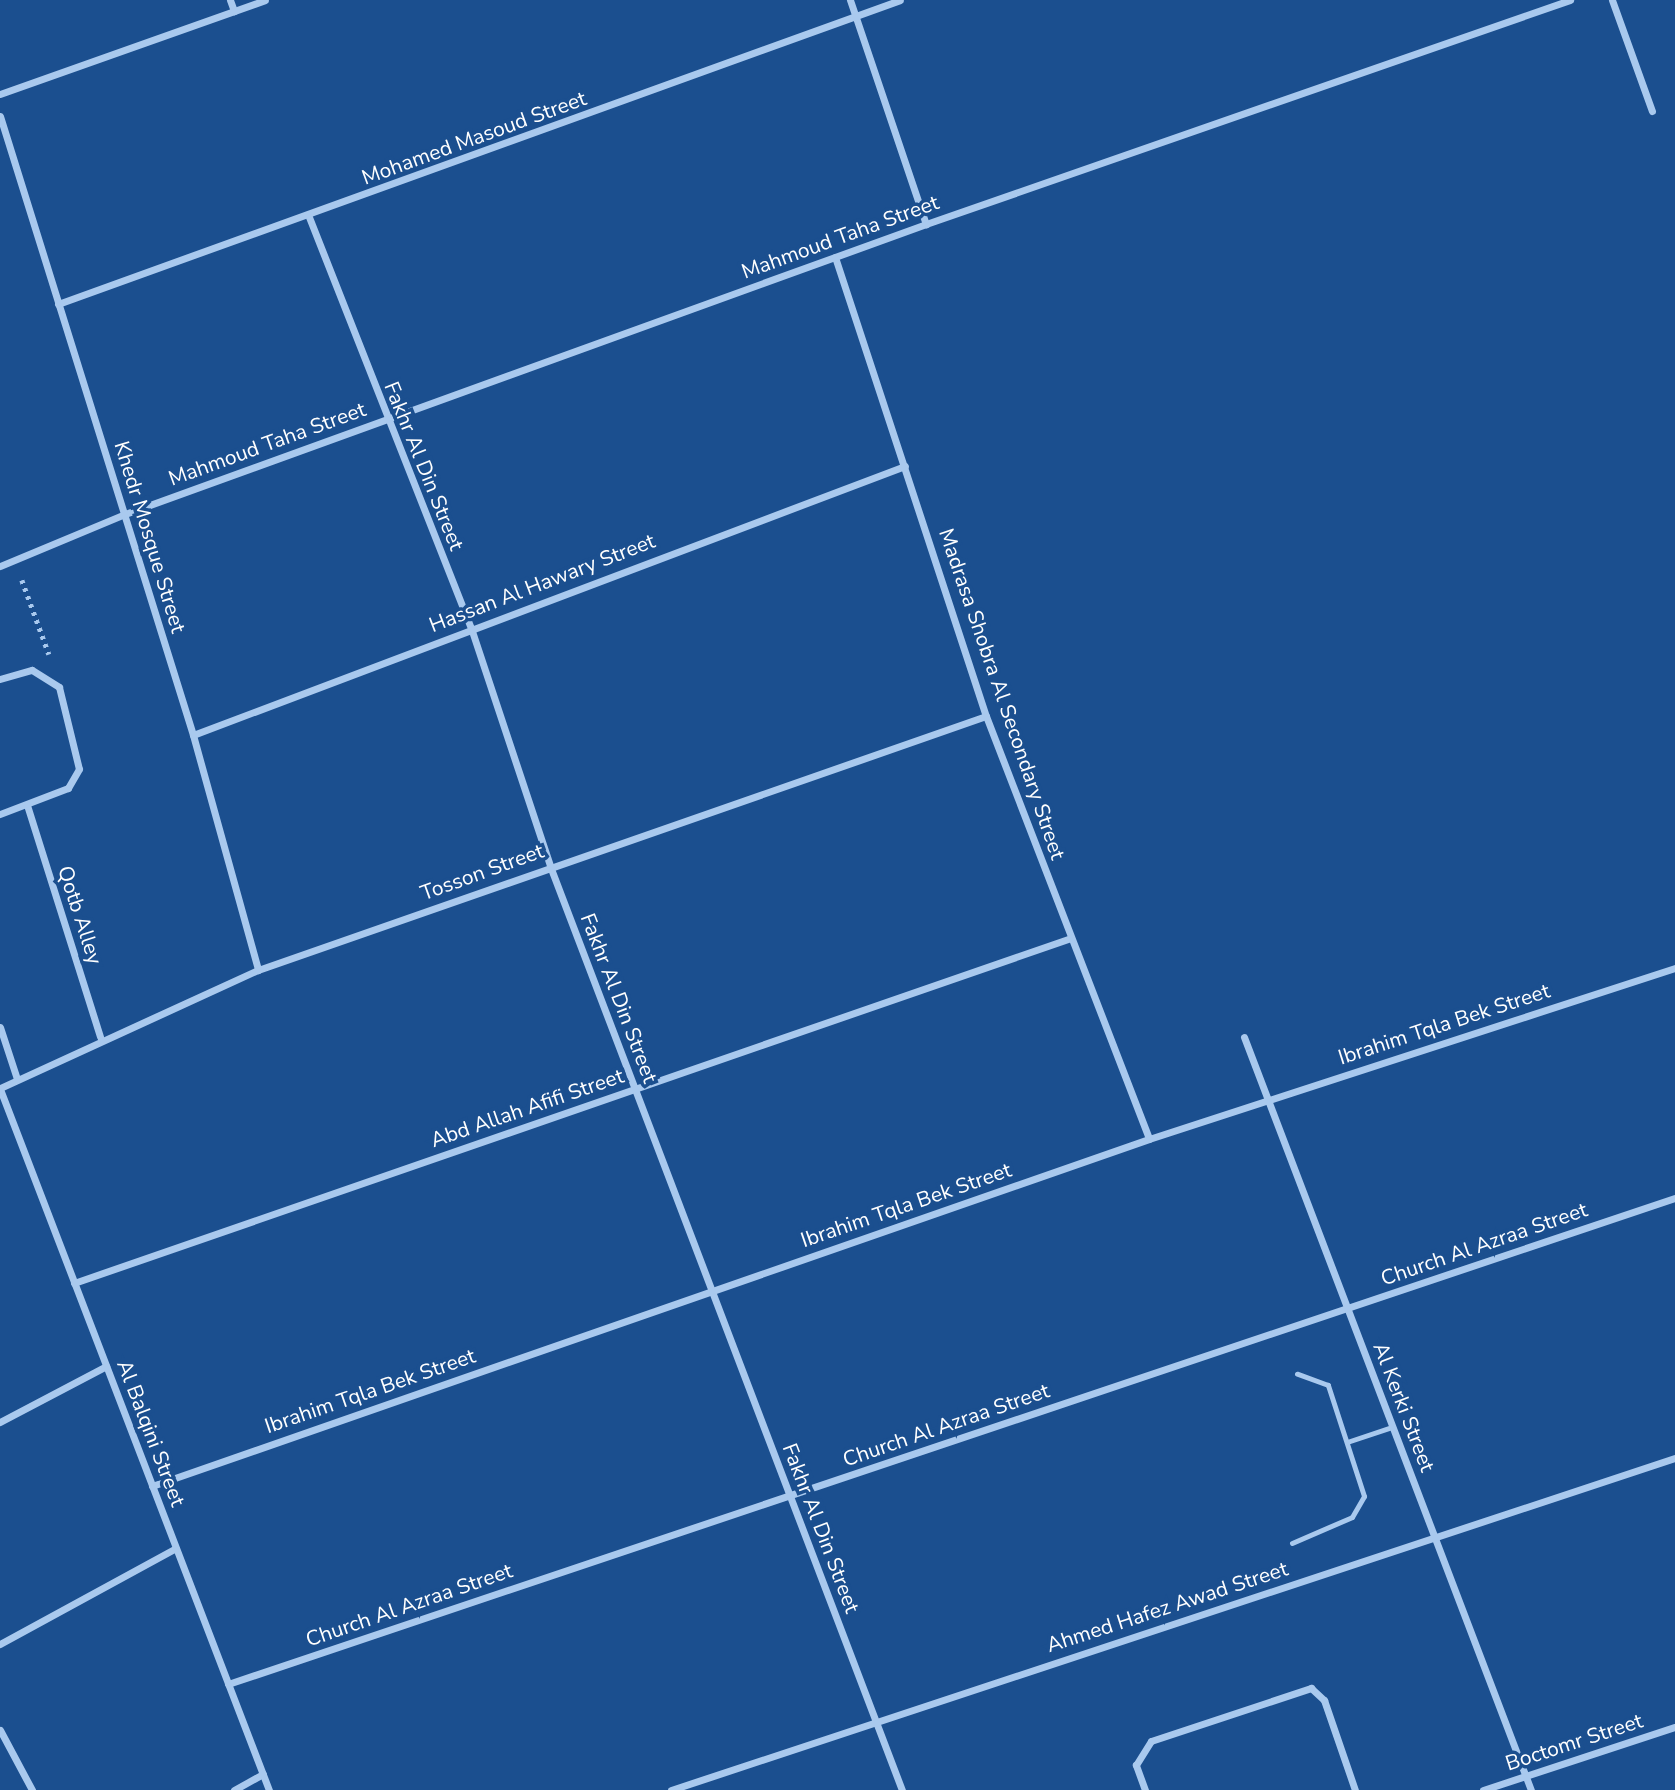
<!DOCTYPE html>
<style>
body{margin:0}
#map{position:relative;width:1675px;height:1790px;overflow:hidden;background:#1b4f8f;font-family:"Nunito Sans",sans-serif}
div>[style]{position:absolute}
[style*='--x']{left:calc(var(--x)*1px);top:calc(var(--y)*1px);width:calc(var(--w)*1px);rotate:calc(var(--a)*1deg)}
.path>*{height:4.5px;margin-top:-2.25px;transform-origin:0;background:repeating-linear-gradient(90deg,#a9c9ee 0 3.5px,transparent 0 8.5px)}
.service>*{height:5px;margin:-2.5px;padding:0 2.5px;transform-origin:2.5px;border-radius:2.5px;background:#a9c9ee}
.minor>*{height:7px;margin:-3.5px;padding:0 3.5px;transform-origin:3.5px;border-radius:3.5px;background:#a9c9ee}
span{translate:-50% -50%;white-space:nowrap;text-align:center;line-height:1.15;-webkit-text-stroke:7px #1b4f8f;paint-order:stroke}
.street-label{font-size:21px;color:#fff}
</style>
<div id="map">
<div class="path">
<i style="--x:22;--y:580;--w:79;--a:70"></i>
</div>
<div class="service">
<i style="--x:1347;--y:1442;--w:47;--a:-18.4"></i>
<i style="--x:1292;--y:1543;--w:65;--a:-23.4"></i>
<i style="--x:1352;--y:1517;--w:24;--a:-60"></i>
<i style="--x:1364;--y:1496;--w:117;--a:-108"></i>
<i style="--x:1328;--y:1385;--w:33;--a:-160"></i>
</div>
<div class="minor">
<i style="--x:230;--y:0;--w:12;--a:70"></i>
<i style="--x:850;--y:0;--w:237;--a:71.3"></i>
<i style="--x:1612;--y:0;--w:118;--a:70.2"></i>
<i style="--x:0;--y:94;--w:281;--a:-19.5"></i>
<i style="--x:0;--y:116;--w:648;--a:72.68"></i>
<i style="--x:193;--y:735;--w:244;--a:74.5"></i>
<i style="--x:309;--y:217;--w:442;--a:68.5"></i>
<i style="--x:471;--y:628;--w:251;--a:71.6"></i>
<i style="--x:550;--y:866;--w:989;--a:69.15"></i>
<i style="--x:835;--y:257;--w:483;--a:71.8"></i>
<i style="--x:986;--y:716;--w:453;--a:68.9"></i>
<i style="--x:58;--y:304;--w:895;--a:-19.85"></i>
<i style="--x:0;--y:566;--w:135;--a:-22.6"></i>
<i style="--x:125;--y:514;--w:852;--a:-19.9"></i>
<i style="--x:926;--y:224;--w:682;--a:-19.18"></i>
<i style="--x:0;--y:679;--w:33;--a:-16"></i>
<i style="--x:32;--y:670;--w:32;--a:32"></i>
<i style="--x:59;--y:687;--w:84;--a:76.3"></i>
<i style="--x:79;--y:769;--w:22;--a:120"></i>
<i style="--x:68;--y:788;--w:73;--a:159.1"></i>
<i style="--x:193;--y:735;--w:761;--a:-20.7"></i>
<i style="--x:27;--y:805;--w:243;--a:72.5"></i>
<i style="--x:0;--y:1027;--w:55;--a:71.9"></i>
<i style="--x:1244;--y:1037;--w:806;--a:69.14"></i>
<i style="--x:0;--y:1088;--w:284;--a:-24.6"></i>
<i style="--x:258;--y:970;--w:771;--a:-19.23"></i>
<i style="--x:0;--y:1089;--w:751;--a:69.01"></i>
<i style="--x:74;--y:1283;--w:1055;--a:-19.09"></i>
<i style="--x:0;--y:1422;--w:120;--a:-27.8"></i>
<i style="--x:152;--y:1486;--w:1056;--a:-19.19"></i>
<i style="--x:1149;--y:1139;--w:553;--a:-18.01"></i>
<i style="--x:0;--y:1644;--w:200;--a:-28.6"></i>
<i style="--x:228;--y:1684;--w:1526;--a:-18.57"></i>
<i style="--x:0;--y:1730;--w:68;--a:61.9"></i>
<i style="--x:234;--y:1790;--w:33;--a:-29"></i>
<i style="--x:671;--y:1790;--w:1057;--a:-18.3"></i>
<i style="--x:1145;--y:1790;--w:27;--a:-110"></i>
<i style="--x:1136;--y:1765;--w:28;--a:-58"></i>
<i style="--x:1151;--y:1741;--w:169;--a:-18.3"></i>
<i style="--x:1311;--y:1688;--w:18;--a:43"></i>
<i style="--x:1324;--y:1700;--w:95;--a:71"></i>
<i style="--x:1483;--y:1790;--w:202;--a:-18.2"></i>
</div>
<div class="street-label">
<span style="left:474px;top:138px;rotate:-20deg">Mohamed Masoud Street</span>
<span style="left:840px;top:237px;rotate:-20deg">Mahmoud Taha Street</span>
<span style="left:267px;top:444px;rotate:-20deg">Mahmoud Taha Street</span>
<span style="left:424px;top:466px;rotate:68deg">Fakhr Al Din Street</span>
<span style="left:150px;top:537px;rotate:73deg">Khedr Mosque Street</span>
<span style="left:542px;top:583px;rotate:-21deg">Hassan Al Hawary Street</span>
<span style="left:1002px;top:694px;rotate:71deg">Madrasa Shobra Al Secondary Street</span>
<span style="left:482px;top:872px;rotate:-20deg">Tosson Street</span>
<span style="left:80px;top:915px;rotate:72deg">Qotb Alley</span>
<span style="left:619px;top:998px;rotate:69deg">Fakhr Al Din Street</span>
<span style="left:1444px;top:1024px;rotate:-18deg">Ibrahim Tqla Bek Street</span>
<span style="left:527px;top:1108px;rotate:-19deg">Abd Allah Afifi Street</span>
<span style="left:906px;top:1205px;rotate:-19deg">Ibrahim Tqla Bek Street</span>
<span style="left:1484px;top:1244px;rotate:-19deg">Church Al Azraa Street</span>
<span style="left:370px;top:1391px;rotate:-19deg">Ibrahim Tqla Bek Street</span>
<span style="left:1404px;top:1407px;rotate:69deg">Al Kerki Street</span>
<span style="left:946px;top:1425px;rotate:-19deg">Church Al Azraa Street</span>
<span style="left:151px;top:1433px;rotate:69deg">Al Balqini Street</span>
<span style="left:821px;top:1528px;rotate:69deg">Fakhr Al Din Street</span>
<span style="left:409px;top:1605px;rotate:-19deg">Church Al Azraa Street</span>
<span style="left:1167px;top:1607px;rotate:-18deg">Ahmed Hafez Awad Street</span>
<span style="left:1574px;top:1742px;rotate:-18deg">Boctomr Street</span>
</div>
</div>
